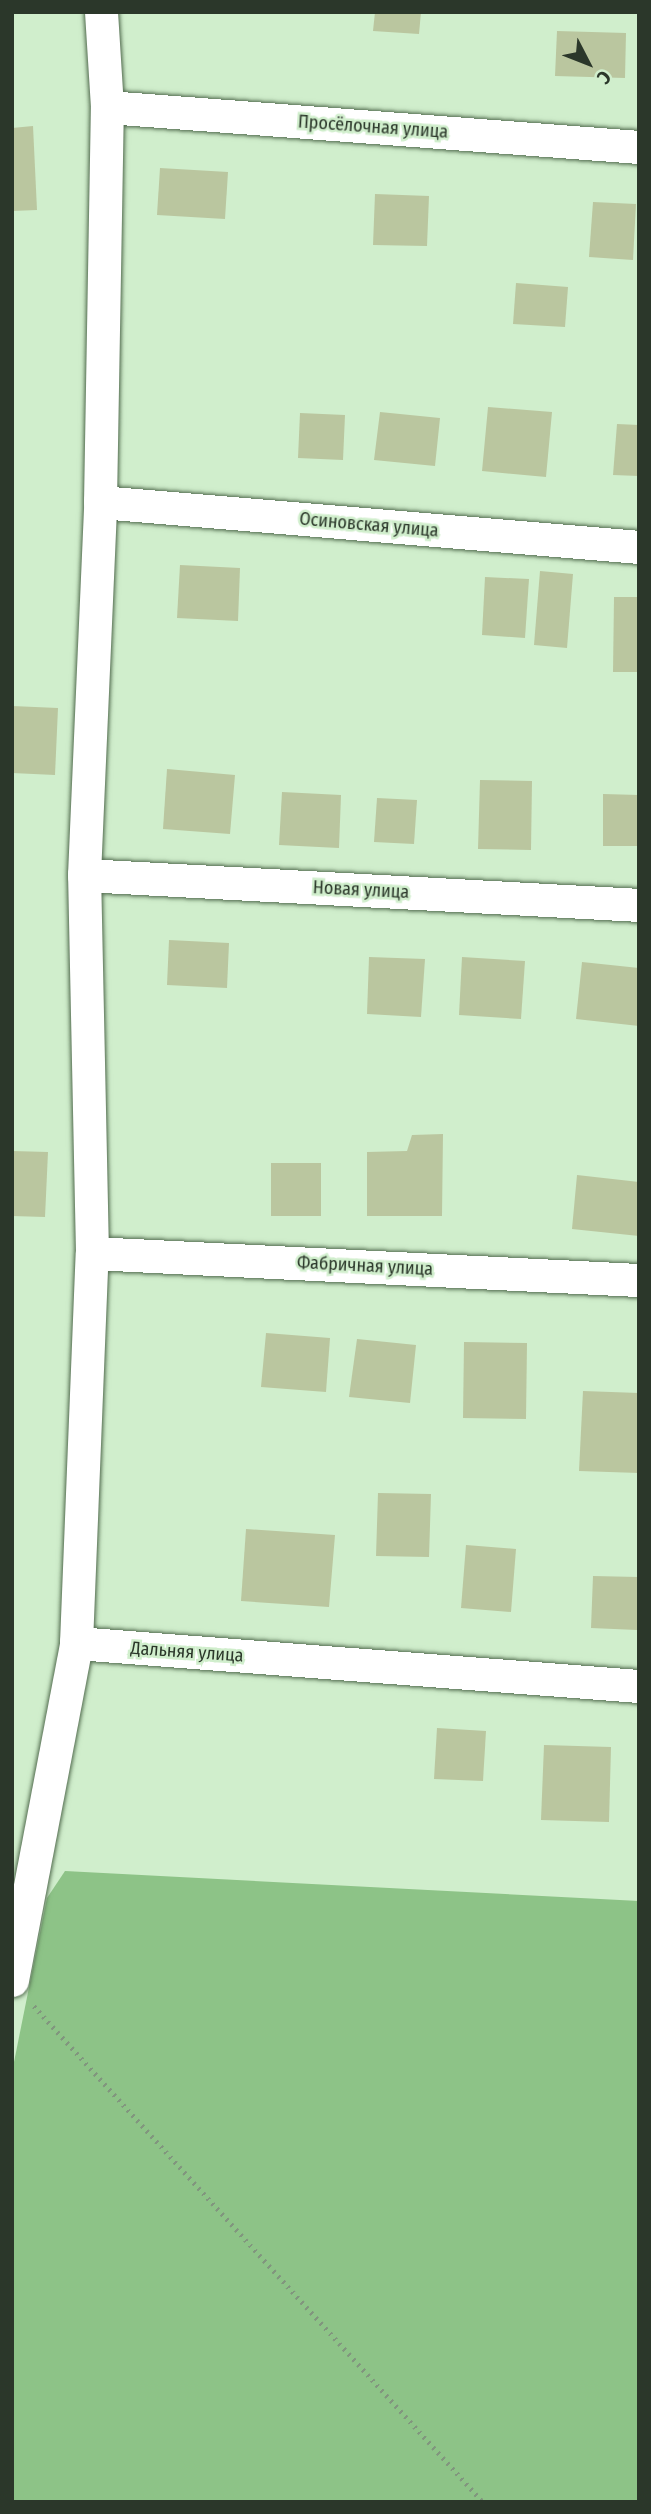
<!DOCTYPE html>
<meta charset="utf-8">
<style>
body{margin:0}
#map{position:relative;width:651px;height:2514px;overflow:hidden;background:#d0eecc;font-family:"Fira Sans Condensed",sans-serif}
div>[style]{position:absolute}
[style*='--x']{left:calc(var(--x)*1px);top:calc(var(--y)*1px);width:calc(var(--w)*1px);rotate:calc(var(--a)*1deg)}
.green>*{inset:0;background:#8dc387}
.building>*{inset:0;background:#bac69f}
.path>*{height:4.5px;margin-top:-2.25px;transform-origin:0;background:repeating-linear-gradient(90deg,#81967e 0 2px,transparent 0 7px)}
.roads{filter:drop-shadow(0 0 2px #526c4f) drop-shadow(0 0 2px #526c4f)}
.minor>*{height:33px;margin:-16.5px;padding:0 16.5px;transform-origin:16.5px;border-radius:16.5px;background:#fff}
span{translate:-50% -50%;white-space:nowrap;text-align:center;line-height:1.15;-webkit-text-stroke:5px #d0eecc;paint-order:stroke}
.street-label{font-size:18px;color:#2b372a}
.frame{position:absolute;inset:0;border:14px solid #2b372a;pointer-events:none}
.north{position:absolute;left:553px;top:28px;width:70px;height:70px;-webkit-text-stroke:5px #d0eecc;paint-order:stroke;rotate:132deg;font-size:19px;font-weight:700;line-height:28px;text-align:center;color:#2b372a}
.north::after{content:'';display:block;margin:auto;width:24px;height:32px;background:#2b372a;clip-path:polygon(50% 0,100% 100%,50% 72%,0 100%)}
</style>
<div id="map">
<div class="green">
<i style="clip-path:polygon(65px 1871px,639px 1901px,639px 2502px,12px 2502px,12px 2072px,47px 1898px)"></i>
</div>
<div class="building">
<i style="clip-path:polygon(375px 12px,421px 12px,419px 34px,373px 31px)"></i>
<i style="clip-path:polygon(557px 31px,626px 33px,625px 78px,555px 76px)"></i>
<i style="clip-path:polygon(33px 126px,37px 210px,12px 211px,12px 128px)"></i>
<i style="clip-path:polygon(160px 168px,228px 172px,225px 219px,157px 215px)"></i>
<i style="clip-path:polygon(375px 194px,429px 196px,427px 246px,373px 245px)"></i>
<i style="clip-path:polygon(593px 202px,636px 204px,633px 260px,589px 257px)"></i>
<i style="clip-path:polygon(516px 283px,568px 287px,565px 327px,513px 324px)"></i>
<i style="clip-path:polygon(488px 407px,552px 412px,546px 477px,482px 471px)"></i>
<i style="clip-path:polygon(380px 412px,440px 418px,435px 466px,374px 460px)"></i>
<i style="clip-path:polygon(300px 413px,345px 415px,343px 460px,298px 458px)"></i>
<i style="clip-path:polygon(617px 424px,639px 425px,639px 476px,613px 475px)"></i>
<i style="clip-path:polygon(180px 565px,240px 568px,238px 621px,177px 618px)"></i>
<i style="clip-path:polygon(540px 571px,573px 574px,567px 648px,534px 645px)"></i>
<i style="clip-path:polygon(485px 577px,529px 579px,525px 638px,482px 635px)"></i>
<i style="clip-path:polygon(614px 597px,639px 597px,639px 672px,613px 672px)"></i>
<i style="clip-path:polygon(12px 706px,58px 708px,55px 775px,12px 773px)"></i>
<i style="clip-path:polygon(167px 769px,235px 775px,230px 834px,163px 829px)"></i>
<i style="clip-path:polygon(480px 780px,532px 781px,531px 850px,478px 849px)"></i>
<i style="clip-path:polygon(282px 792px,341px 795px,339px 848px,279px 845px)"></i>
<i style="clip-path:polygon(603px 794px,639px 795px,639px 846px,603px 846px)"></i>
<i style="clip-path:polygon(377px 798px,417px 800px,414px 844px,374px 842px)"></i>
<i style="clip-path:polygon(169px 940px,229px 943px,227px 988px,167px 985px)"></i>
<i style="clip-path:polygon(369px 957px,425px 959px,421px 1017px,367px 1014px)"></i>
<i style="clip-path:polygon(462px 957px,525px 961px,521px 1019px,459px 1015px)"></i>
<i style="clip-path:polygon(582px 962px,639px 968px,639px 1026px,576px 1019px)"></i>
<i style="clip-path:polygon(443px 1134px,442px 1216px,367px 1216px,367px 1152px,407px 1151px,412px 1135px)"></i>
<i style="clip-path:polygon(12px 1151px,48px 1152px,45px 1217px,12px 1216px)"></i>
<i style="clip-path:polygon(271px 1163px,321px 1163px,321px 1216px,271px 1216px)"></i>
<i style="clip-path:polygon(577px 1175px,639px 1182px,639px 1236px,572px 1229px)"></i>
<i style="clip-path:polygon(266px 1333px,330px 1338px,326px 1392px,261px 1387px)"></i>
<i style="clip-path:polygon(357px 1339px,416px 1345px,410px 1403px,349px 1397px)"></i>
<i style="clip-path:polygon(464px 1342px,527px 1343px,526px 1419px,463px 1418px)"></i>
<i style="clip-path:polygon(583px 1391px,639px 1393px,639px 1473px,579px 1471px)"></i>
<i style="clip-path:polygon(378px 1493px,431px 1494px,429px 1557px,376px 1556px)"></i>
<i style="clip-path:polygon(246px 1529px,335px 1535px,329px 1607px,241px 1601px)"></i>
<i style="clip-path:polygon(466px 1545px,516px 1549px,511px 1612px,461px 1608px)"></i>
<i style="clip-path:polygon(593px 1576px,638px 1577px,637px 1630px,591px 1628px)"></i>
<i style="clip-path:polygon(437px 1728px,486px 1731px,483px 1781px,434px 1779px)"></i>
<i style="clip-path:polygon(544px 1745px,611px 1747px,609px 1822px,541px 1820px)"></i>
</div>
<div class="path">
<i style="--x:34;--y:2006;--w:669;--a:47.85"></i>
</div>
<div class="roads">
<div class="minor">
<i style="--x:107;--y:107;--w:534;--a:4.3"></i>
<i style="--x:100;--y:502;--w:541;--a:4.77"></i>
<i style="--x:84;--y:875;--w:556;--a:3.09"></i>
<i style="--x:92;--y:1253;--w:548;--a:2.83"></i>
<i style="--x:76;--y:1643;--w:390;--a:-87.7"></i>
<i style="--x:92;--y:1253;--w:378;--a:-91.2"></i>
<i style="--x:84;--y:875;--w:373;--a:-87.5"></i>
<i style="--x:100;--y:502;--w:395;--a:-89"></i>
<i style="--x:107;--y:107;--w:95;--a:-93.6"></i>
<i style="--x:12;--y:1980;--w:343;--a:-79.2"></i>
<i style="--x:76;--y:1643;--w:565;--a:4.37"></i>
</div>
</div>
<div class="street-label">
<span style="left:373px;top:127px;rotate:4deg">Просёлочная улица</span>
<span style="left:369px;top:525px;rotate:5deg">Осиновская улица</span>
<span style="left:361px;top:890px;rotate:3deg">Новая улица</span>
<span style="left:365px;top:1266px;rotate:3deg">Фабричная улица</span>
<span style="left:187px;top:1652px;rotate:4deg">Дальняя улица</span>
</div>
<div class="frame"></div>
<div class="north">С</div>
</div>
